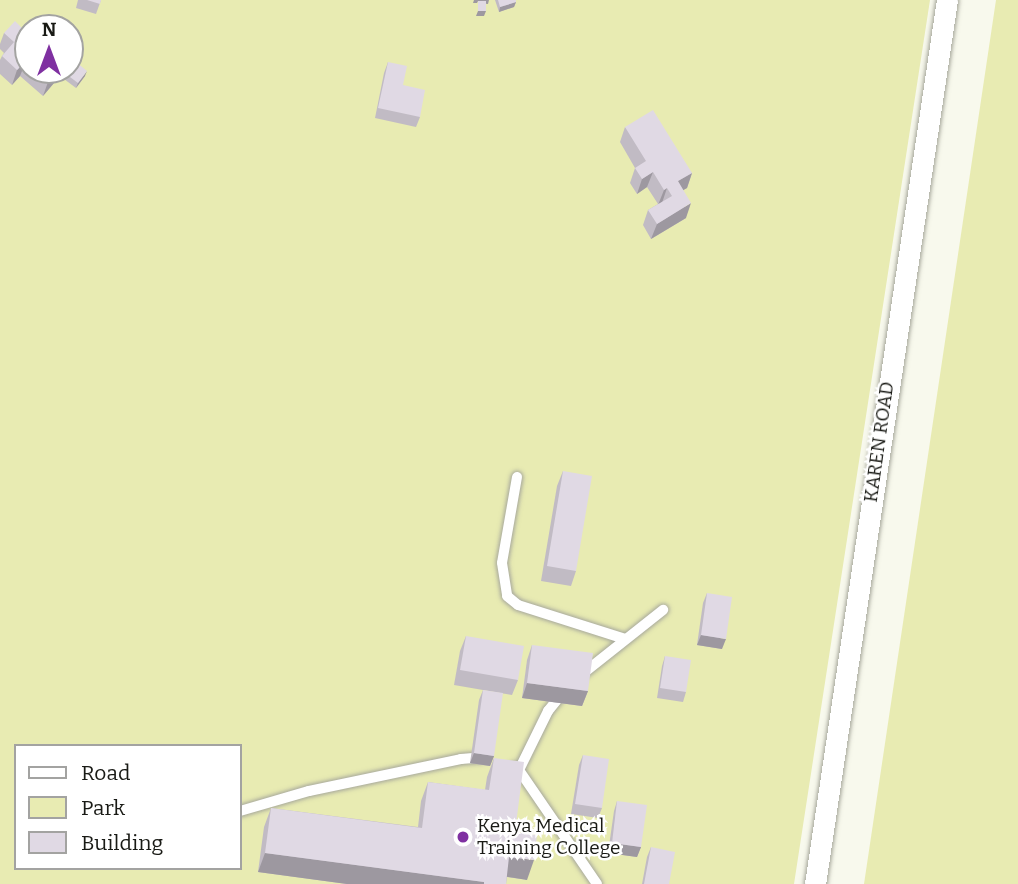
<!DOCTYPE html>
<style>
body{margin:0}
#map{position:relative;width:1018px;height:884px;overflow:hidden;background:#f8f9ed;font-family:Bitter,serif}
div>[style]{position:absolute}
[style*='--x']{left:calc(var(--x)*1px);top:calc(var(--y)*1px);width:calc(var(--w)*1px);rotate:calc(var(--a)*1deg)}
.green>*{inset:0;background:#e8ebb2}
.roads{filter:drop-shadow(0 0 2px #a7a89c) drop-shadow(0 0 2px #a7a89c)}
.lane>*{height:10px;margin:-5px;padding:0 5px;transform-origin:5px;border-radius:5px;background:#fff}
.street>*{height:21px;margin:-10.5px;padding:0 10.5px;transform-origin:10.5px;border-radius:10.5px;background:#fff}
.wall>*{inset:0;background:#c1bbc4}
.shaded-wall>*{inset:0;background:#9d98a0}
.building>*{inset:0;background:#e0d9e4}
.dots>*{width:19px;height:19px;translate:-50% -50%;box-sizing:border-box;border:4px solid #fff;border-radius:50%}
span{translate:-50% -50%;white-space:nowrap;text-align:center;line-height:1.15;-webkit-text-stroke:5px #fff;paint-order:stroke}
.street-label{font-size:19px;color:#191a15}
.poi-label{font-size:19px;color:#191a15}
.left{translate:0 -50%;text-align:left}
.legend{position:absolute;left:14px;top:744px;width:228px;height:126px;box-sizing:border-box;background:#fff;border:2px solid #a3a3a1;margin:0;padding:9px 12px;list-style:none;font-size:21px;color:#191a15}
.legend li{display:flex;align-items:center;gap:14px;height:35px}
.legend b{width:35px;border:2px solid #a3a3a1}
.north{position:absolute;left:14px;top:14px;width:70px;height:70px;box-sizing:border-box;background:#fff;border:2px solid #a3a3a1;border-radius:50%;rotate:0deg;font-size:19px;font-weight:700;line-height:28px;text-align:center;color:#191a15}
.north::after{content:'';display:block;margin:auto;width:24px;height:32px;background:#7f30a1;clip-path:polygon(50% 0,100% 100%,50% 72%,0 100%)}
</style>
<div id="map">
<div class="green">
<i style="clip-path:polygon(evenodd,0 0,930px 0,794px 884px,0 884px,0 0,28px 28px,70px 28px,70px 70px,28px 70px,28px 28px,0 0,16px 746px,240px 746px,240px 868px,16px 868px,16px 746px)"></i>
<i style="clip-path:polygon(996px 0,1018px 0,1018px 884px,864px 884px)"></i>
</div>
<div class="roads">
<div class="lane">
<i style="--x:517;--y:477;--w:87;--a:99.9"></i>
<i style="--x:502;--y:563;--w:33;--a:81"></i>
<i style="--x:507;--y:596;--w:14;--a:39"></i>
<i style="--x:518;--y:605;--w:112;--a:17.6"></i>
<i style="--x:581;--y:675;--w:105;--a:-38.4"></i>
<i style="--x:514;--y:767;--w:6;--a:31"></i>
<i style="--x:519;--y:770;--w:138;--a:55.6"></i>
<i style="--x:519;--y:770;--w:66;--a:-63.8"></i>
<i style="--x:548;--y:711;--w:26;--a:-51"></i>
<i style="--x:240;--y:811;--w:72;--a:-16.2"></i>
<i style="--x:309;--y:791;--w:155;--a:-11.9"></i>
<i style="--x:461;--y:759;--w:21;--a:-5"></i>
</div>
<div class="street">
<i style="--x:815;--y:884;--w:894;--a:-81.51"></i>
</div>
</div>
<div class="wall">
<i style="clip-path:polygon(78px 0,101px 0,96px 14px,76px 8px)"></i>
<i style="clip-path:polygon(495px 0,516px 0,516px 2px,514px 7px,499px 12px)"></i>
<i style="clip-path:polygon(28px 28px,28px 70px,59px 70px,54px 83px,43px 96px,20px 76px,12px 85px,0 74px,0 60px,2px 56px,4px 53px,0 49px,0 44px,4px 33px,25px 31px)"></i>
<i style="clip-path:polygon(388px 62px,403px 85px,420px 117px,416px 127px,375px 118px,384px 73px)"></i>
<i style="clip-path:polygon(66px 74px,85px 76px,76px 88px,64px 79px)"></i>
<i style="clip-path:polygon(625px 127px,692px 173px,687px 188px,683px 190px,686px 218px,651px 239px,643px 225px,648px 210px,658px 204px,647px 187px,637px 194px,630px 183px,635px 168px,620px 142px)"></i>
<i style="clip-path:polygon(563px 471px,576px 571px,571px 586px,541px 581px,557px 486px)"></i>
<i style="clip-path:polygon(707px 593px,722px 649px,697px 645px,703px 603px)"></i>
<i style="clip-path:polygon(466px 636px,518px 680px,512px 695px,454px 685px,460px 651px)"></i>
<i style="clip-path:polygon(532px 645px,588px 691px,582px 706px,522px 698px,527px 660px)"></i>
<i style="clip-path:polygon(665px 656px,686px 692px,683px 702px,657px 698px,662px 666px)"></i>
<i style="clip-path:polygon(483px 690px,494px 756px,490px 766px,470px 763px,479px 700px)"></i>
<i style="clip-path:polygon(583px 755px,602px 808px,598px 818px,571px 814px,579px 765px)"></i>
<i style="clip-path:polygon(494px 758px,515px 832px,527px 880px,507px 877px,506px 884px,347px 884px,258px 872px,264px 827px,271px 808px,418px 827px,421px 801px,428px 782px,485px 790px,487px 777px)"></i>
<i style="clip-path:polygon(617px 801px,641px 847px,637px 857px,608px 853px,614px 811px)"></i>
<i style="clip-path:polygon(651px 847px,669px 884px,642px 884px,647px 857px)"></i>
</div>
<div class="shaded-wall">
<i style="clip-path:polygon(474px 0,489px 0,488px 4px,478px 3px,478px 1px,477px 3px,473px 3px)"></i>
<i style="clip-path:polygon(516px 2px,514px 7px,499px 12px,500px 7px)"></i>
<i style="clip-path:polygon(478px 11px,486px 11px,484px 16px,476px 16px)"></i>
<i style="clip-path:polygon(26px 61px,20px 76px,12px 85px,17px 70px)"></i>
<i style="clip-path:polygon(59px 70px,54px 83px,43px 96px,48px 82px)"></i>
<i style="clip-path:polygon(87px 71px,85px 76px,76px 88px,78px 83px)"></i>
<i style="clip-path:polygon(653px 172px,647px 187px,637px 194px,642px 179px)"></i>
<i style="clip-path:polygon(692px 173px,687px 188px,673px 196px,678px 181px)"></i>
<i style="clip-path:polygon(667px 188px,662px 203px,658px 205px,664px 190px)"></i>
<i style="clip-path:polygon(691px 203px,686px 218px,651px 239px,657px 224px)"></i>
<i style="clip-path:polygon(701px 635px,726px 639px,722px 649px,697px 645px)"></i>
<i style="clip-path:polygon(527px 683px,588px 691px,582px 706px,522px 698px)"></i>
<i style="clip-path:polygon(474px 753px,494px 756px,490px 766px,470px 763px)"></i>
<i style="clip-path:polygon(612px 843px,641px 847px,637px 857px,608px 853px)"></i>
<i style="clip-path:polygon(265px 853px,484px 882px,484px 884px,347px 884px,258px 872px)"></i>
<i style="clip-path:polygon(509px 857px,534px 860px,527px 880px,502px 876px)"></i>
</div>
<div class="building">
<i style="clip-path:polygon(87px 0,101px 0,100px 4px)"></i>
<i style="clip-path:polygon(498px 0,516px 0,516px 2px,500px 7px)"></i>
<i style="clip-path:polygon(478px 1px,486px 1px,486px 11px,478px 11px)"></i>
<i style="clip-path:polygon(38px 16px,52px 28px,28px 28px,28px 63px,26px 61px,17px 70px,2px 56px,14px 42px,4px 33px,15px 21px,25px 31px)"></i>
<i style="clip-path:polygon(76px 62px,87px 71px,78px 83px,66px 74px)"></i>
<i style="clip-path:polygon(388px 62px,407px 66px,403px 85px,425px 90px,420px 117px,378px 108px)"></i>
<i style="clip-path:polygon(35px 70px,59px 70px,48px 82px)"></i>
<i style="clip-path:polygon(653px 110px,692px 173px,678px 181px,691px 203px,657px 224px,648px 210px,672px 196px,667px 188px,664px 190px,653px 172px,642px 179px,635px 168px,646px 161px,625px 127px)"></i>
<i style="clip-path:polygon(563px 471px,592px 476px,576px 571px,547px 566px)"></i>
<i style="clip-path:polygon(707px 593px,732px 597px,726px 639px,701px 635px)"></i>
<i style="clip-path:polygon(466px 636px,524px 646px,518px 680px,460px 670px)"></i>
<i style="clip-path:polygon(532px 645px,593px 653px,588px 691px,527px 683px)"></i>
<i style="clip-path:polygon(665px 656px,691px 660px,686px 692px,660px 688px)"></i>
<i style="clip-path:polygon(483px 690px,503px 693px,494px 756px,474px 753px)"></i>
<i style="clip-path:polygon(583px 755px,609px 759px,602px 808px,575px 804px)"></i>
<i style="clip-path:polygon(494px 758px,524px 762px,515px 832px,537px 835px,534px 860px,509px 857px,506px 884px,484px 884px,484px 882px,265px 853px,271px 808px,422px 828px,428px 782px,489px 790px)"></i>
<i style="clip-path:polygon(617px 801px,647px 805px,641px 847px,612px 843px)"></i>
<i style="clip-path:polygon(651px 847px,675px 852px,669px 884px,644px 884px)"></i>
</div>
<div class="dots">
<i style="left:463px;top:837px;background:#7f30a1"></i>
</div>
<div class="street-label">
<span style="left:879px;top:442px;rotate:-82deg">KAREN ROAD</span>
</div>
<div class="poi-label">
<span class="left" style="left:477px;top:837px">Kenya Medical<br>Training College</span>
</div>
<ul class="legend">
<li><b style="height:9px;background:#fff"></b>Road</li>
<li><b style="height:19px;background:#e8ebb2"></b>Park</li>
<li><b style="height:19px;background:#e0d9e4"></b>Building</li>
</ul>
<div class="north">N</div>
</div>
